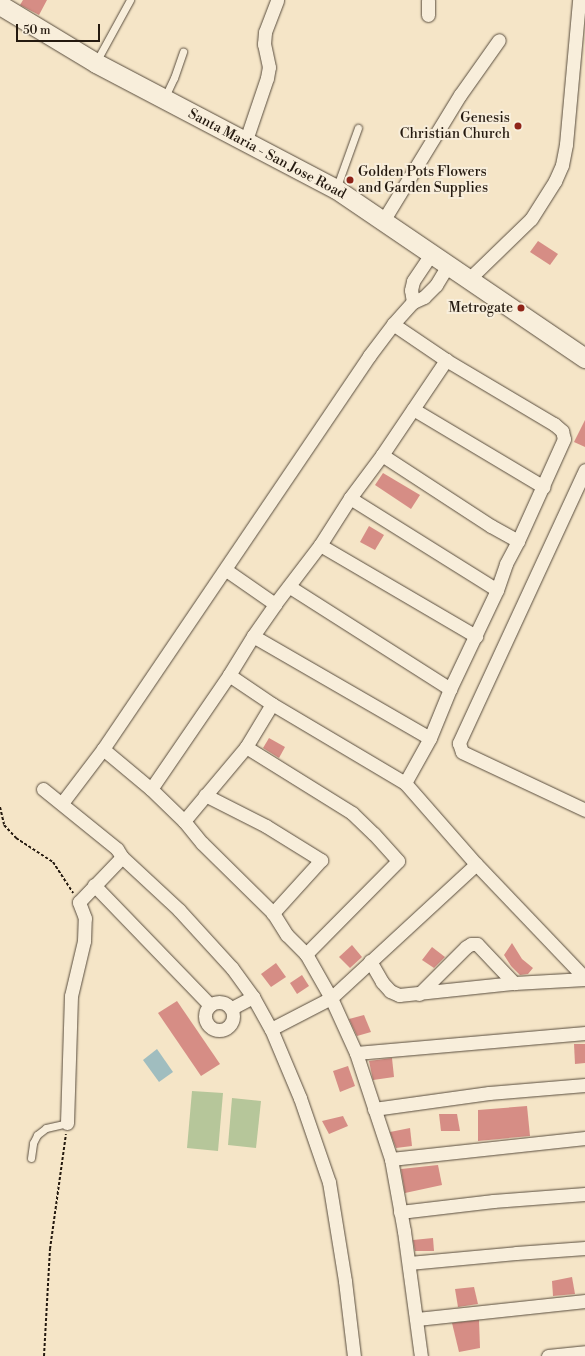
<!DOCTYPE html>
<style>
body{margin:0}
#map{position:relative;width:585px;height:1356px;overflow:hidden;background:#f5e5c7;font-family:"Libre Bodoni",serif}
div>[style]{position:absolute}
[style*='--x']{left:calc(var(--x)*1px);top:calc(var(--y)*1px);width:calc(var(--w)*1px);rotate:calc(var(--a)*1deg)}
.green>*{inset:0;background:#b6c69a}
.water>*{inset:0;background:#a0bdbf}
.building>*{inset:0;background:#d68d85}
.path>*{height:2px;margin-top:-1px;transform-origin:0;background:repeating-linear-gradient(90deg,#24190f 0 3px,transparent 0 5px)}
.roads{filter:drop-shadow(0 0 1px #584c3d) drop-shadow(0 0 1px #584c3d)}
.service>*{height:7px;margin:-3.5px;padding:0 3.5px;transform-origin:3.5px;border-radius:3.5px;background:#f8eedb}
.minor>*{height:13px;margin:-6.5px;padding:0 6.5px;transform-origin:6.5px;border-radius:6.5px;background:#f8eedb}
.minor>.ring{margin:-6.5px;padding:0;box-sizing:content-box;background:none;border:13px solid #f8eedb;border-radius:50%}
.secondary>*{height:19px;margin:-9.5px;padding:0 9.5px;transform-origin:9.5px;border-radius:9.5px;background:#f8eedb}
.dots>*{width:11px;height:11px;translate:-50% -50%;box-sizing:border-box;border:2px solid #f8eedb;border-radius:50%}
span{translate:-50% -50%;white-space:nowrap;text-align:center;line-height:1.15;-webkit-text-stroke:4px #f8eedb;paint-order:stroke}
.poi-label{font-size:14px;color:#24190f}
.right{translate:-100% -50%;text-align:right}
.left{translate:0 -50%;text-align:left}
.street-label{font-size:14px;color:#24190f}
.scale{position:absolute;left:16px;top:24px;width:84px;height:18px;box-sizing:border-box;border:2px solid #24190f;border-top:0;padding-left:5px;font-size:12px;line-height:14px;white-space:nowrap;color:#24190f;-webkit-text-stroke:3px #f8eedb;paint-order:stroke}
</style>
<div id="map">
<div class="green">
<i style="clip-path:polygon(192px 1091px,223px 1093px,218px 1151px,187px 1148px)"></i>
<i style="clip-path:polygon(232px 1098px,261px 1101px,256px 1148px,228px 1145px)"></i>
</div>
<div class="water">
<i style="clip-path:polygon(157px 1049px,173px 1072px,159px 1082px,143px 1060px)"></i>
</div>
<div class="building">
<i style="clip-path:polygon(23px 0,47px 0,39px 15px,20px 5px)"></i>
<i style="clip-path:polygon(538px 241px,558px 254px,550px 265px,530px 252px)"></i>
<i style="clip-path:polygon(585px 420px,585px 447px,574px 442px)"></i>
<i style="clip-path:polygon(383px 473px,420px 495px,411px 509px,375px 485px)"></i>
<i style="clip-path:polygon(369px 526px,384px 535px,375px 550px,360px 542px)"></i>
<i style="clip-path:polygon(269px 738px,285px 747px,279px 758px,263px 748px)"></i>
<i style="clip-path:polygon(512px 943px,522px 959px,533px 968px,528px 974px,520px 975px,511px 966px,504px 955px)"></i>
<i style="clip-path:polygon(352px 945px,362px 957px,350px 968px,339px 957px)"></i>
<i style="clip-path:polygon(432px 947px,445px 957px,434px 968px,422px 960px)"></i>
<i style="clip-path:polygon(276px 963px,286px 977px,271px 987px,261px 974px)"></i>
<i style="clip-path:polygon(302px 975px,309px 986px,297px 994px,290px 983px)"></i>
<i style="clip-path:polygon(177px 1001px,220px 1064px,201px 1076px,158px 1013px)"></i>
<i style="clip-path:polygon(364px 1015px,371px 1032px,357px 1036px,349px 1019px)"></i>
<i style="clip-path:polygon(574px 1044px,585px 1044px,585px 1063px,575px 1064px)"></i>
<i style="clip-path:polygon(392px 1058px,394px 1077px,373px 1080px,369px 1061px)"></i>
<i style="clip-path:polygon(348px 1066px,355px 1086px,340px 1092px,333px 1071px)"></i>
<i style="clip-path:polygon(527px 1106px,530px 1136px,478px 1141px,478px 1110px)"></i>
<i style="clip-path:polygon(439px 1114px,457px 1114px,460px 1131px,441px 1131px)"></i>
<i style="clip-path:polygon(343px 1116px,348px 1126px,329px 1134px,322px 1121px)"></i>
<i style="clip-path:polygon(410px 1128px,412px 1146px,396px 1148px,390px 1132px)"></i>
<i style="clip-path:polygon(438px 1165px,442px 1185px,405px 1193px,401px 1169px)"></i>
<i style="clip-path:polygon(433px 1238px,434px 1251px,415px 1251px,413px 1240px)"></i>
<i style="clip-path:polygon(572px 1277px,575px 1294px,553px 1296px,552px 1281px)"></i>
<i style="clip-path:polygon(474px 1287px,478px 1304px,458px 1307px,455px 1289px)"></i>
<i style="clip-path:polygon(479px 1320px,480px 1348px,459px 1352px,452px 1323px)"></i>
</div>
<div class="path">
<i style="--x:0;--y:807;--w:18;--a:77"></i>
<i style="--x:4;--y:825;--w:18;--a:47"></i>
<i style="--x:16;--y:838;--w:44;--a:33"></i>
<i style="--x:53;--y:862;--w:37;--a:57"></i>
<i style="--x:44;--y:1356;--w:107;--a:-86.8"></i>
<i style="--x:50;--y:1249;--w:116;--a:-82.1"></i>
</div>
<div class="roads">
<div class="service">
<i style="--x:96;--y:62;--w:71;--a:-61.3"></i>
<i style="--x:164;--y:99;--w:23;--a:-65"></i>
<i style="--x:174;--y:78;--w:28;--a:-71"></i>
<i style="--x:336;--y:189;--w:65;--a:-70.2"></i>
<i style="--x:31;--y:1158;--w:15;--a:-82"></i>
<i style="--x:33;--y:1143;--w:9;--a:-63"></i>
<i style="--x:37;--y:1135;--w:11;--a:-38"></i>
<i style="--x:46;--y:1128;--w:22;--a:-13"></i>
</div>
<div class="minor">
<i style="--x:428;--y:0;--w:15;--a:90"></i>
<i style="--x:246;--y:140;--w:65;--a:-71.3"></i>
<i style="--x:267;--y:78;--w:11;--a:-80"></i>
<i style="--x:269;--y:67;--w:24;--a:-102"></i>
<i style="--x:264;--y:44;--w:12;--a:-85"></i>
<i style="--x:265;--y:32;--w:34;--a:-69"></i>
<i style="--x:383;--y:221;--w:148;--a:-58.6"></i>
<i style="--x:460;--y:95;--w:67;--a:-54.7"></i>
<i style="--x:469;--y:279;--w:86;--a:-44.1"></i>
<i style="--x:531;--y:219;--w:45;--a:-57.7"></i>
<i style="--x:555;--y:181;--w:17;--a:-66"></i>
<i style="--x:562;--y:165;--w:21;--a:-79"></i>
<i style="--x:566;--y:144;--w:145;--a:-84.8"></i>
<i style="--x:413;--y:302;--w:12;--a:-99"></i>
<i style="--x:411;--y:290;--w:9;--a:-77"></i>
<i style="--x:413;--y:281;--w:32;--a:-56"></i>
<i style="--x:446;--y:360;--w:126;--a:30.7"></i>
<i style="--x:554;--y:424;--w:11;--a:41"></i>
<i style="--x:562;--y:431;--w:8;--a:76"></i>
<i style="--x:564;--y:439;--w:112;--a:114.3"></i>
<i style="--x:413;--y:409;--w:152;--a:30.8"></i>
<i style="--x:382;--y:455;--w:130;--a:33.1"></i>
<i style="--x:491;--y:526;--w:31;--a:29"></i>
<i style="--x:518;--y:541;--w:26;--a:118"></i>
<i style="--x:506;--y:564;--w:28;--a:109"></i>
<i style="--x:497;--y:590;--w:110;--a:115.4"></i>
<i style="--x:450;--y:689;--w:53;--a:112.2"></i>
<i style="--x:430;--y:738;--w:51;--a:119.1"></i>
<i style="--x:585;--y:470;--w:301;--a:114.8"></i>
<i style="--x:459;--y:743;--w:9;--a:72"></i>
<i style="--x:462;--y:752;--w:136;--a:25.2"></i>
<i style="--x:350;--y:498;--w:173;--a:32"></i>
<i style="--x:320;--y:545;--w:181;--a:30.3"></i>
<i style="--x:226;--y:570;--w:60;--a:34.8"></i>
<i style="--x:290;--y:587;--w:190;--a:32.5"></i>
<i style="--x:253;--y:636;--w:204;--a:30"></i>
<i style="--x:229;--y:675;--w:52;--a:34"></i>
<i style="--x:272;--y:704;--w:155;--a:30.7"></i>
<i style="--x:405;--y:783;--w:108;--a:48.8"></i>
<i style="--x:476;--y:864;--w:158;--a:46.3"></i>
<i style="--x:246;--y:747;--w:125;--a:31.9"></i>
<i style="--x:352;--y:813;--w:30;--a:44"></i>
<i style="--x:374;--y:834;--w:36;--a:48"></i>
<i style="--x:398;--y:861;--w:131;--a:134.7"></i>
<i style="--x:103;--y:749;--w:62;--a:39.8"></i>
<i style="--x:151;--y:789;--w:46;--a:44.1"></i>
<i style="--x:184;--y:821;--w:28;--a:51"></i>
<i style="--x:202;--y:843;--w:100;--a:44.6"></i>
<i style="--x:273;--y:913;--w:26;--a:58"></i>
<i style="--x:287;--y:935;--w:27;--a:45"></i>
<i style="--x:306;--y:954;--w:51;--a:60.4"></i>
<i style="--x:331;--y:998;--w:60;--a:65.6"></i>
<i style="--x:356;--y:1053;--w:112;--a:71.7"></i>
<i style="--x:391;--y:1159;--w:73;--a:79.8"></i>
<i style="--x:404;--y:1231;--w:126;--a:82.3"></i>
<i style="--x:43;--y:789;--w:95;--a:39"></i>
<i style="--x:117;--y:849;--w:9;--a:58"></i>
<i style="--x:122;--y:857;--w:78;--a:42.9"></i>
<i style="--x:179;--y:910;--w:79;--a:47.6"></i>
<i style="--x:232;--y:968;--w:36;--a:54"></i>
<i style="--x:253;--y:997;--w:37;--a:61"></i>
<i style="--x:271;--y:1029;--w:75;--a:67.2"></i>
<i style="--x:300;--y:1098;--w:89;--a:71"></i>
<i style="--x:329;--y:1182;--w:100;--a:80.8"></i>
<i style="--x:345;--y:1281;--w:76;--a:83.2"></i>
<i style="--x:151;--y:789;--w:138;--a:-55.6"></i>
<i style="--x:229;--y:675;--w:46;--a:-58.4"></i>
<i style="--x:253;--y:636;--w:39;--a:-55"></i>
<i style="--x:275;--y:604;--w:74;--a:-52.7"></i>
<i style="--x:320;--y:545;--w:56;--a:-57.4"></i>
<i style="--x:350;--y:498;--w:54;--a:-53.3"></i>
<i style="--x:382;--y:455;--w:115;--a:-56"></i>
<i style="--x:446;--y:360;--w:64;--a:-145.8"></i>
<i style="--x:205;--y:795;--w:68;--a:26.9"></i>
<i style="--x:266;--y:826;--w:65;--a:31.7"></i>
<i style="--x:321;--y:860;--w:72;--a:132.2"></i>
<i style="--x:62;--y:803;--w:68;--a:-52.8"></i>
<i style="--x:103;--y:749;--w:475;--a:-55.9"></i>
<i style="--x:369;--y:356;--w:40;--a:-53"></i>
<i style="--x:393;--y:324;--w:30;--a:-48"></i>
<i style="--x:413;--y:302;--w:12;--a:-24"></i>
<i style="--x:424;--y:297;--w:17;--a:-45"></i>
<i style="--x:436;--y:285;--w:23;--a:-59"></i>
<i style="--x:184;--y:821;--w:97;--a:-50"></i>
<i style="--x:246;--y:747;--w:50;--a:-58.8"></i>
<i style="--x:94;--y:885;--w:167;--a:46"></i>
<i style="--x:370;--y:961;--w:24;--a:60"></i>
<i style="--x:382;--y:982;--w:12;--a:48"></i>
<i style="--x:390;--y:991;--w:10;--a:24"></i>
<i style="--x:399;--y:995;--w:116;--a:-6"></i>
<i style="--x:514;--y:983;--w:71;--a:-3.2"></i>
<i style="--x:419;--y:994;--w:66;--a:-45"></i>
<i style="--x:466;--y:947;--w:6;--a:-31"></i>
<i style="--x:471;--y:944;--w:6;--a:0"></i>
<i style="--x:477;--y:944;--w:54;--a:46.5"></i>
<i class="ring" style="left:205px;top:1002px;width:15px;height:15px"></i>
<i style="--x:232;--y:1008;--w:24;--a:-28"></i>
<i style="--x:271;--y:1029;--w:68;--a:-27.3"></i>
<i style="--x:331;--y:998;--w:197;--a:-42.7"></i>
<i style="--x:356;--y:1053;--w:230;--a:-5"></i>
<i style="--x:374;--y:1109;--w:116;--a:-7.9"></i>
<i style="--x:489;--y:1093;--w:96;--a:-4.8"></i>
<i style="--x:67;--y:1123;--w:127;--a:-88.2"></i>
<i style="--x:71;--y:996;--w:57;--a:-76.7"></i>
<i style="--x:84;--y:941;--w:23;--a:-88"></i>
<i style="--x:85;--y:918;--w:17;--a:-111"></i>
<i style="--x:79;--y:902;--w:62;--a:-46.3"></i>
<i style="--x:391;--y:1159;--w:195;--a:-6.2"></i>
<i style="--x:400;--y:1212;--w:94;--a:-6.7"></i>
<i style="--x:493;--y:1201;--w:92;--a:-4.4"></i>
<i style="--x:409;--y:1263;--w:107;--a:-5.3"></i>
<i style="--x:516;--y:1253;--w:69;--a:-4.1"></i>
<i style="--x:417;--y:1319;--w:169;--a:-6.1"></i>
<i style="--x:548;--y:1356;--w:37;--a:-6"></i>
</div>
<div class="secondary">
<i style="--x:0;--y:5;--w:112;--a:31.1"></i>
<i style="--x:96;--y:63;--w:271;--a:27.7"></i>
<i style="--x:336;--y:189;--w:301;--a:34.2"></i>
</div>
</div>
<div class="dots">
<i style="left:518px;top:126px;background:#8f2418"></i>
<i style="left:350px;top:180px;background:#8f2418"></i>
<i style="left:521px;top:308px;background:#8f2418"></i>
</div>
<div class="poi-label">
<span class="right" style="left:510px;top:126px">Genesis<br>Christian Church</span>
<span class="left" style="left:358px;top:180px">Golden Pots Flowers<br>and Garden Supplies</span>
<span class="right" style="left:513px;top:308px">Metrogate</span>
</div>
<div class="street-label">
<span style="left:267px;top:154px;rotate:28deg">Santa Maria - San Jose Road</span>
</div>
<div class="scale">50 m</div>
</div>
